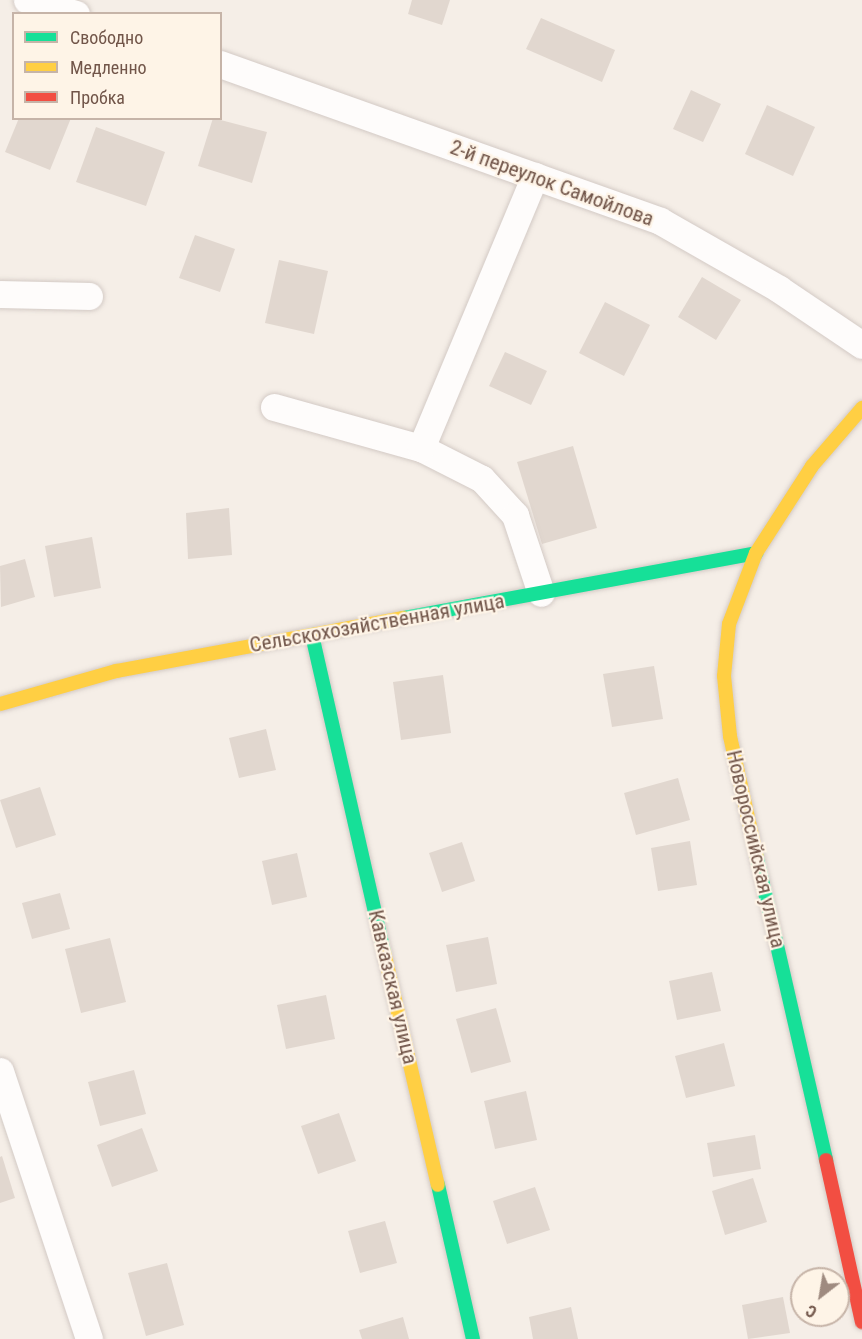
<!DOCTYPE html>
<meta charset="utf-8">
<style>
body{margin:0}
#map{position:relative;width:862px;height:1339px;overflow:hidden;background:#f5eee7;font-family:"Roboto Condensed",sans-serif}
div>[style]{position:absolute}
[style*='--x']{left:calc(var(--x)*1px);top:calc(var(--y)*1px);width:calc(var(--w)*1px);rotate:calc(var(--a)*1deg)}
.building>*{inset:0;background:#e1d7cf}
.roads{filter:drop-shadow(0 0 2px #d3cac5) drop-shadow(0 0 2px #d3cac5)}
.street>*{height:27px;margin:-13.5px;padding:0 13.5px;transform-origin:13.5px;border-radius:13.5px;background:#fefcfb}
.fast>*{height:14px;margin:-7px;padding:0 7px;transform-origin:7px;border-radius:7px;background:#16e098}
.slow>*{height:14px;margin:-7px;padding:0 7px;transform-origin:7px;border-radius:7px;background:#ffcf43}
.jam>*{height:14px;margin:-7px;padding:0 7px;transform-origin:7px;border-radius:7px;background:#f24e42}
span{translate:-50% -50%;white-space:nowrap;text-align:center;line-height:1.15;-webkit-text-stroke:4.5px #fef4e7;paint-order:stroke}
.street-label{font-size:21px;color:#715549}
.legend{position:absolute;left:12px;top:12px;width:210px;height:108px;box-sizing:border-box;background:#fef4e7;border:2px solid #c6b4a8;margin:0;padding:8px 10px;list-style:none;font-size:18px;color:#715549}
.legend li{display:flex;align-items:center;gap:12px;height:30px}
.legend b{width:30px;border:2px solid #c6b4a8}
.north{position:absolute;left:790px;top:1267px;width:60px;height:60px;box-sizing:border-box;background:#fef4e7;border:2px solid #c6b4a8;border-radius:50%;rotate:211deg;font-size:16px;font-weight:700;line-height:24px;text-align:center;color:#715549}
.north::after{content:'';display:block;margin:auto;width:21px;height:27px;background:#9f8b80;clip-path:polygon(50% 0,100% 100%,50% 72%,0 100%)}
</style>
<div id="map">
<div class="building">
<i style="clip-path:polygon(412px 0,450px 0,442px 25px,408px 14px)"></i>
<i style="clip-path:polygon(541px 18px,615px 50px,602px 82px,526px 49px)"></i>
<i style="clip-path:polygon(691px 90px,721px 104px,703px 142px,673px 129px)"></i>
<i style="clip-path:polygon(767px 105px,815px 127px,793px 176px,745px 154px)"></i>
<i style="clip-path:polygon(19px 118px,71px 118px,50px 170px,5px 152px)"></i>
<i style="clip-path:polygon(213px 118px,267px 132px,252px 183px,198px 166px)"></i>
<i style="clip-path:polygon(96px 127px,165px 152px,146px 206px,76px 182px)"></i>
<i style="clip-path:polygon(195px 235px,235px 249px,220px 292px,179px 278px)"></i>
<i style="clip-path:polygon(279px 260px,328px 271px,314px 334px,265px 323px)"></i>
<i style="clip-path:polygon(702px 277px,741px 300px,716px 340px,678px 317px)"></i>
<i style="clip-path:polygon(605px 302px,650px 325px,624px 376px,579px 353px)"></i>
<i style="clip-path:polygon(505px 352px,547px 371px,531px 405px,489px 386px)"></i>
<i style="clip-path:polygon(573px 446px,597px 528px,542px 544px,517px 462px)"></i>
<i style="clip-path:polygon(229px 508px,232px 555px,188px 559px,186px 513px)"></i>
<i style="clip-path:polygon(92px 537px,101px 588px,54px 597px,45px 546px)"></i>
<i style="clip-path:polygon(25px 559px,35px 597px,1px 607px,0 566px)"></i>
<i style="clip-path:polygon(654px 666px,663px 719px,612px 727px,603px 674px)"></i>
<i style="clip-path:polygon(443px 675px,451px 733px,401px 740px,393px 682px)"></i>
<i style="clip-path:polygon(266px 729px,276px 770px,239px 778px,229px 738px)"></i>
<i style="clip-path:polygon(678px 778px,690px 820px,636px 835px,624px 793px)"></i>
<i style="clip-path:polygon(40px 787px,56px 835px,16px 848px,0 800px)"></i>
<i style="clip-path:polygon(690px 841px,697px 885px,658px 891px,651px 848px)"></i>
<i style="clip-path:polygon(462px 842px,475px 881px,442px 892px,429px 853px)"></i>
<i style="clip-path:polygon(297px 853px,307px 897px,272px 905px,262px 861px)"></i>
<i style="clip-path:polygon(60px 893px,70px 929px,32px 939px,22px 903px)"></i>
<i style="clip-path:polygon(488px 937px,497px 984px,456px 992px,446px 945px)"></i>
<i style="clip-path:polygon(110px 938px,126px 1002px,81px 1013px,65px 949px)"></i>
<i style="clip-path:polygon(712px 972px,721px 1011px,677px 1020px,669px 981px)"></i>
<i style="clip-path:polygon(326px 995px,335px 1039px,286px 1049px,277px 1005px)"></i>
<i style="clip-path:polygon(496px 1008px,511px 1062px,471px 1073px,456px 1019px)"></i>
<i style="clip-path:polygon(724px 1043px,735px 1086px,686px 1098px,675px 1056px)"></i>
<i style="clip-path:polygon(134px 1070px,146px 1114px,100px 1126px,88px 1082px)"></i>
<i style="clip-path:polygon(526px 1091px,537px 1140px,495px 1149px,484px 1101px)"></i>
<i style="clip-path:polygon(339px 1113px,356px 1161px,318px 1174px,301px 1126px)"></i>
<i style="clip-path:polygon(142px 1128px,158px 1171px,112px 1187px,97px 1145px)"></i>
<i style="clip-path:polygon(755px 1135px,761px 1169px,713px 1177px,707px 1143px)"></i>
<i style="clip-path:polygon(2px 1156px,15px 1198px,0 1203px,0 1157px)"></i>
<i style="clip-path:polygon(753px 1178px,767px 1222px,725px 1235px,712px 1191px)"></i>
<i style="clip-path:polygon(535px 1187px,550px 1230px,507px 1244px,493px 1201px)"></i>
<i style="clip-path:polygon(385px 1221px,397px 1263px,360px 1273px,348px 1231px)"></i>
<i style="clip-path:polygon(167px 1263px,184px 1325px,146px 1336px,128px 1273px)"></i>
<i style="clip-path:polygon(783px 1297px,790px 1333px,748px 1339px,742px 1305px)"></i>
<i style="clip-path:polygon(571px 1307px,578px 1339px,533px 1339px,529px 1317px)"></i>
<i style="clip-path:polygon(403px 1317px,409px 1339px,362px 1339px,359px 1330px)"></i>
</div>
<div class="roads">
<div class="street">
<i style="--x:27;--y:0;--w:51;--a:15.9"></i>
<i style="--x:220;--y:64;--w:467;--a:19.6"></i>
<i style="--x:660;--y:221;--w:137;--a:29.7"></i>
<i style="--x:779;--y:289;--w:100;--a:34"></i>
<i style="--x:0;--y:294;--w:89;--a:1.3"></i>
<i style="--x:274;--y:407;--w:153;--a:15.6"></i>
<i style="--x:421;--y:448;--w:68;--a:26.9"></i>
<i style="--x:482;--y:479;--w:49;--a:47.5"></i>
<i style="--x:515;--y:515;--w:82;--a:71.6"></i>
<i style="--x:421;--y:448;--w:295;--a:-67.3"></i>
<i style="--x:0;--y:1071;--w:282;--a:71.6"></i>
</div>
<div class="fast">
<i style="--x:403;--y:618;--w:359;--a:-10.4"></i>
<i style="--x:312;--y:635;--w:325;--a:77.2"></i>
<i style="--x:757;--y:858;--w:310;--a:77.1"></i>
<i style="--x:438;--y:1185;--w:158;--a:77.2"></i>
</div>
<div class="slow">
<i style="--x:0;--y:704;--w:121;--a:-15.9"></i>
<i style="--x:116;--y:671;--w:292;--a:-10.5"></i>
<i style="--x:757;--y:858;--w:125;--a:-102.5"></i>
<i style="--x:730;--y:736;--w:60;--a:-95.7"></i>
<i style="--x:724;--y:676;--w:52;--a:-84.5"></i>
<i style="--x:729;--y:624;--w:76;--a:-69.2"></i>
<i style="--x:756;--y:553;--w:103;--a:-57.2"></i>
<i style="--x:812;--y:466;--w:77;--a:-49.2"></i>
<i style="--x:384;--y:952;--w:239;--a:77"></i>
</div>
<div class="jam">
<i style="--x:826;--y:1160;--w:166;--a:77.5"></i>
</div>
</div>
<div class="street-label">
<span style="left:552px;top:183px;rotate:20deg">2-й переулок Самойлова</span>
<span style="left:377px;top:623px;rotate:-10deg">Сельскохозяйственная улица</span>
<span style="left:756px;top:849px;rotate:77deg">Новороссийская улица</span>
<span style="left:393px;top:987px;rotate:77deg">Кавказская улица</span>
</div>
<ul class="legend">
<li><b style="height:8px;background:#16e098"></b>Свободно</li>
<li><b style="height:8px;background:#ffcf43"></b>Медленно</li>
<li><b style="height:8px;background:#f24e42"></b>Пробка</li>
</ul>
<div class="north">С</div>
</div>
